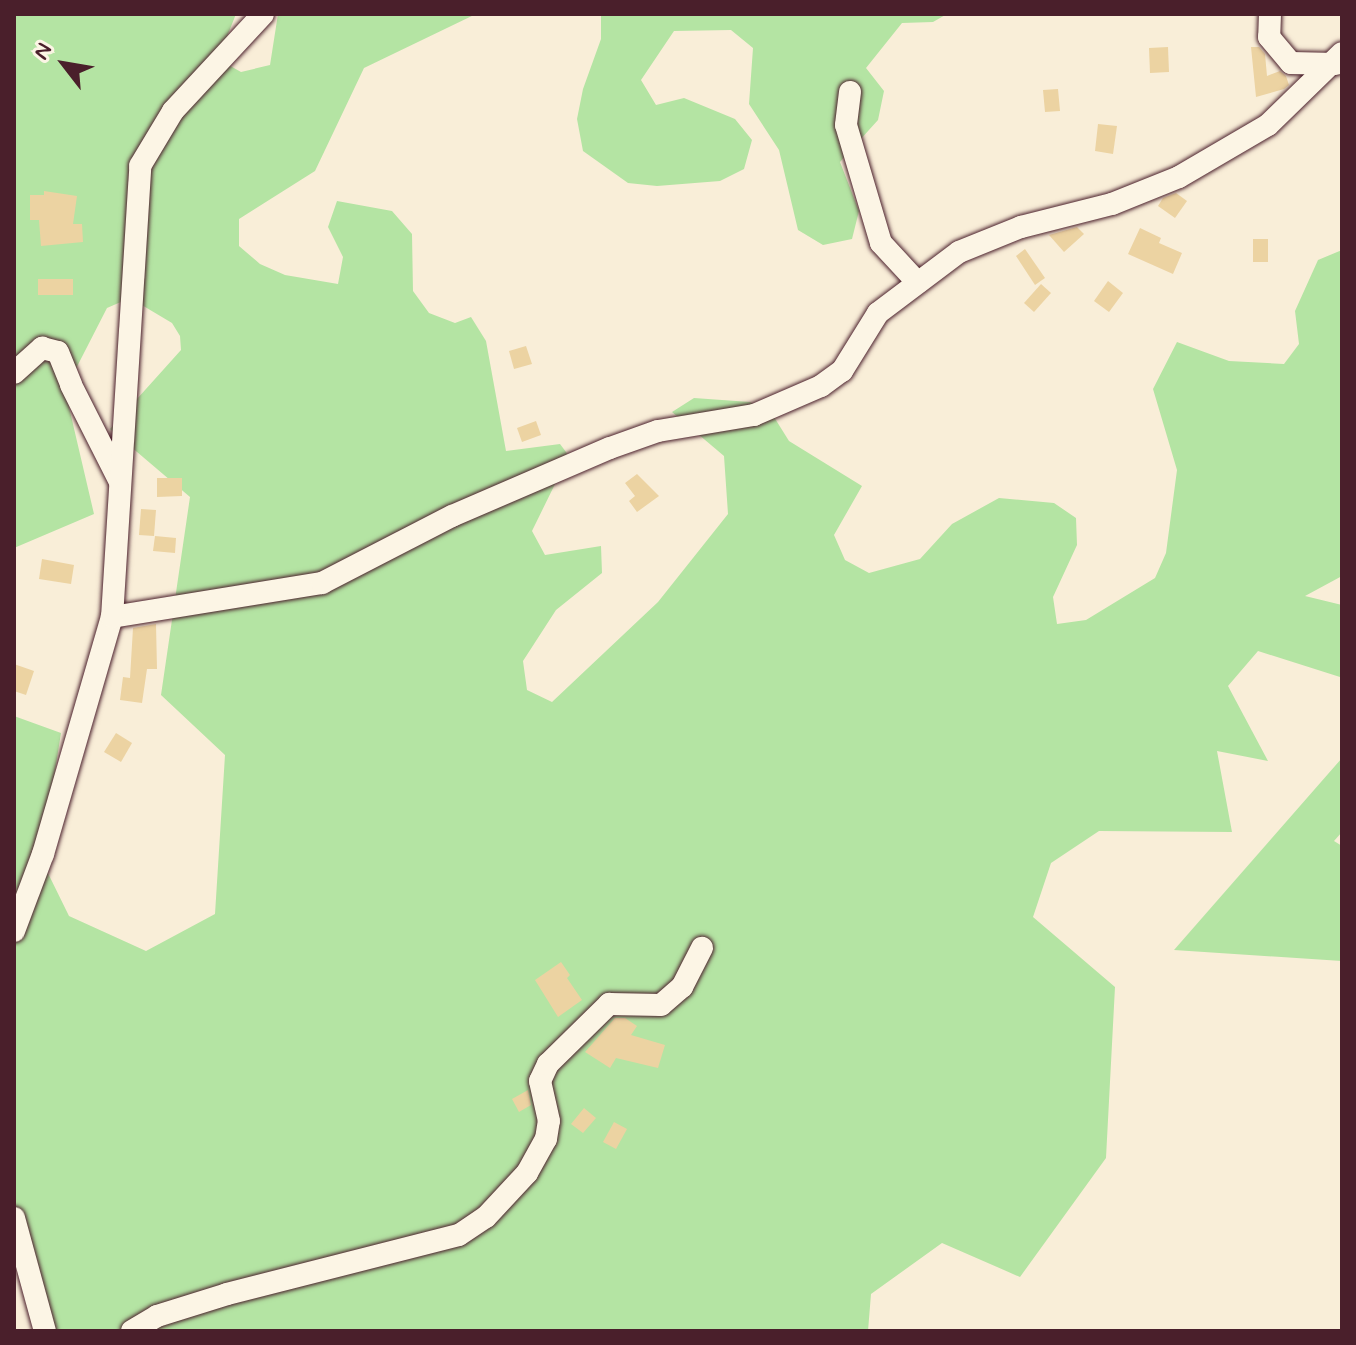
<!DOCTYPE html>
<style>
body{margin:0}
#map{position:relative;width:1356px;height:1345px;overflow:hidden;background:#f9eed8;font-family:Mynerve,sans-serif}
div>[style]{position:absolute}
[style*='--x']{left:calc(var(--x)*1px);top:calc(var(--y)*1px);width:calc(var(--w)*1px);rotate:calc(var(--a)*1deg)}
.green>*{inset:0;background:#b4e4a3}
.building>*{inset:0;background:#ecd3a2}
.roads{filter:drop-shadow(0 0 2px #4a1f2b) drop-shadow(0 0 2px #4a1f2b)}
.minor>*{height:22px;margin:-11px;padding:0 11px;transform-origin:11px;border-radius:11px;background:#fcf5e5}
span{translate:-50% -50%;white-space:nowrap;text-align:center;line-height:1.15;-webkit-text-stroke:8px #fcf5e5;paint-order:stroke}
.frame{position:absolute;inset:0;border:16px solid #4a1f2b;pointer-events:none}
.north{position:absolute;left:24px;top:24px;width:80px;height:80px;-webkit-text-stroke:6px #fcf5e5;paint-order:stroke;rotate:301deg;font-size:22px;font-weight:700;line-height:32px;text-align:center;color:#4a1f2b}
.north::after{content:'';display:block;margin:auto;width:28px;height:36px;background:#4a1f2b;clip-path:polygon(50% 0,100% 100%,50% 72%,0 100%)}
</style>
<div id="map">
<div class="green">
<i style="clip-path:polygon(14px 14px,236px 14px,218px 59px,241px 72px,270px 65px,278px 14px,476px 14px,364px 68px,315px 171px,239px 219px,239px 246px,260px 264px,285px 275px,338px 284px,343px 257px,328px 227px,337px 201px,392px 211px,412px 234px,413px 291px,429px 313px,455px 323px,471px 317px,486px 341px,506px 451px,560px 444px,578px 468px,557px 480px,532px 531px,545px 555px,601px 546px,602px 573px,556px 610px,523px 661px,527px 690px,552px 702px,658px 602px,728px 514px,724px 456px,672px 412px,694px 398px,750px 402px,774px 417px,789px 441px,862px 486px,834px 535px,845px 560px,869px 573px,920px 559px,952px 524px,999px 498px,1054px 503px,1076px 518px,1077px 545px,1053px 597px,1057px 624px,1086px 620px,1155px 578px,1166px 553px,1177px 470px,1153px 389px,1177px 342px,1229px 361px,1284px 364px,1299px 344px,1295px 311px,1318px 260px,1342px 250px,1342px 576px,1305px 596px,1342px 605px,1342px 832px,1334px 841px,1342px 846px,1342px 961px,1174px 950px,1342px 758px,1340px 677px,1258px 651px,1228px 686px,1268px 761px,1217px 751px,1232px 832px,1099px 831px,1051px 863px,1033px 917px,1115px 987px,1106px 1158px,1020px 1277px,942px 1243px,871px 1294px,868px 1331px,42px 1331px,14px 1229px,14px 716px,61px 733px,41px 859px,69px 916px,146px 951px,215px 914px,225px 755px,161px 695px,190px 497px,110px 429px,181px 350px,180px 336px,172px 323px,130px 298px,107px 308px,65px 390px,94px 514px,14px 548px)"></i>
<i style="clip-path:polygon(601px 14px,947px 14px,933px 22px,902px 23px,866px 68px,884px 91px,878px 120px,840px 162px,859px 211px,852px 239px,823px 245px,798px 230px,779px 150px,749px 104px,753px 48px,731px 30px,674px 31px,641px 80px,656px 105px,684px 98px,735px 119px,752px 140px,744px 169px,720px 181px,657px 186px,628px 183px,583px 151px,577px 119px,583px 89px,601px 39px)"></i>
</div>
<div class="building">
<i style="clip-path:polygon(1168px 47px,1169px 72px,1150px 73px,1149px 48px)"></i>
<i style="clip-path:polygon(1251px 47px,1259px 47px,1265px 54px,1267px 76px,1280px 71px,1286px 76px,1289px 85px,1284px 89px,1256px 97px)"></i>
<i style="clip-path:polygon(1058px 89px,1060px 111px,1045px 112px,1043px 90px)"></i>
<i style="clip-path:polygon(1098px 124px,1117px 126px,1113px 154px,1095px 151px)"></i>
<i style="clip-path:polygon(44px 191px,77px 196px,73px 224px,82px 224px,83px 242px,41px 246px,39px 220px,30px 220px,30px 195px,44px 195px)"></i>
<i style="clip-path:polygon(1176px 193px,1187px 201px,1175px 218px,1158px 206px,1163px 198px)"></i>
<i style="clip-path:polygon(1077px 227px,1084px 234px,1064px 252px,1049px 235px)"></i>
<i style="clip-path:polygon(1140px 228px,1161px 238px,1159px 243px,1182px 253px,1173px 274px,1128px 254px)"></i>
<i style="clip-path:polygon(1253px 239px,1268px 239px,1268px 262px,1253px 262px)"></i>
<i style="clip-path:polygon(1025px 249px,1045px 278px,1035px 285px,1016px 256px)"></i>
<i style="clip-path:polygon(38px 279px,73px 279px,73px 295px,38px 295px)"></i>
<i style="clip-path:polygon(1108px 281px,1123px 293px,1109px 312px,1094px 301px)"></i>
<i style="clip-path:polygon(1041px 284px,1051px 293px,1034px 312px,1024px 303px)"></i>
<i style="clip-path:polygon(526px 346px,532px 364px,514px 369px,509px 351px)"></i>
<i style="clip-path:polygon(536px 421px,541px 435px,522px 442px,517px 428px)"></i>
<i style="clip-path:polygon(637px 474px,659px 496px,637px 512px,629px 501px,635px 496px,625px 483px)"></i>
<i style="clip-path:polygon(157px 478px,182px 478px,182px 496px,157px 497px)"></i>
<i style="clip-path:polygon(141px 509px,156px 510px,154px 536px,139px 535px)"></i>
<i style="clip-path:polygon(155px 536px,176px 538px,175px 553px,153px 551px)"></i>
<i style="clip-path:polygon(42px 559px,74px 565px,71px 584px,39px 579px)"></i>
<i style="clip-path:polygon(156px 624px,157px 669px,147px 669px,142px 703px,120px 700px,123px 677px,130px 678px,133px 628px)"></i>
<i style="clip-path:polygon(14px 664px,34px 671px,26px 695px,14px 691px)"></i>
<i style="clip-path:polygon(116px 733px,132px 743px,121px 762px,104px 752px)"></i>
<i style="clip-path:polygon(561px 962px,570px 975px,567px 978px,582px 1000px,558px 1017px,535px 980px)"></i>
<i style="clip-path:polygon(615px 1018px,625px 1018px,637px 1026px,631px 1035px,665px 1045px,658px 1068px,616px 1058px,610px 1068px,585px 1052px)"></i>
<i style="clip-path:polygon(528px 1090px,531px 1105px,519px 1112px,512px 1099px)"></i>
<i style="clip-path:polygon(584px 1108px,596px 1118px,583px 1133px,571px 1124px)"></i>
<i style="clip-path:polygon(614px 1122px,627px 1129px,616px 1149px,603px 1142px)"></i>
</div>
<div class="roads">
<div class="minor">
<i style="--x:1270;--y:14;--w:23;--a:92"></i>
<i style="--x:1269;--y:37;--w:34;--a:50"></i>
<i style="--x:1291;--y:63;--w:45;--a:1.3"></i>
<i style="--x:850;--y:92;--w:33;--a:97"></i>
<i style="--x:846;--y:125;--w:123;--a:73.5"></i>
<i style="--x:881;--y:243;--w:54;--a:47.2"></i>
<i style="--x:14;--y:373;--w:38;--a:-42"></i>
<i style="--x:42;--y:348;--w:16;--a:14"></i>
<i style="--x:58;--y:352;--w:35;--a:68"></i>
<i style="--x:71;--y:385;--w:109;--a:63.2"></i>
<i style="--x:112;--y:617;--w:213;--a:-9.2"></i>
<i style="--x:322;--y:583;--w:146;--a:-27.3"></i>
<i style="--x:452;--y:516;--w:172;--a:-23.3"></i>
<i style="--x:610;--y:448;--w:51;--a:-19.5"></i>
<i style="--x:658;--y:431;--w:97;--a:-9.5"></i>
<i style="--x:754;--y:415;--w:73;--a:-23.4"></i>
<i style="--x:821;--y:386;--w:26;--a:-36"></i>
<i style="--x:842;--y:371;--w:68;--a:-58.2"></i>
<i style="--x:878;--y:313;--w:101;--a:-37"></i>
<i style="--x:959;--y:252;--w:67;--a:-22"></i>
<i style="--x:1021;--y:227;--w:94;--a:-14.2"></i>
<i style="--x:1112;--y:204;--w:72;--a:-21.9"></i>
<i style="--x:1179;--y:177;--w:103;--a:-30.3"></i>
<i style="--x:1268;--y:125;--w:103;--a:-44.2"></i>
<i style="--x:14;--y:931;--w:82;--a:-69.4"></i>
<i style="--x:43;--y:854;--w:247;--a:-73.8"></i>
<i style="--x:112;--y:617;--w:452;--a:-86.4"></i>
<i style="--x:140;--y:166;--w:64;--a:-59"></i>
<i style="--x:173;--y:111;--w:132;--a:-47.1"></i>
<i style="--x:14;--y:1218;--w:117;--a:74.7"></i>
<i style="--x:132;--y:1331;--w:29;--a:-31"></i>
<i style="--x:157;--y:1316;--w:73;--a:-17.4"></i>
<i style="--x:227;--y:1294;--w:239;--a:-14.3"></i>
<i style="--x:459;--y:1235;--w:32;--a:-34"></i>
<i style="--x:486;--y:1217;--w:60;--a:-47"></i>
<i style="--x:527;--y:1173;--w:39;--a:-61"></i>
<i style="--x:546;--y:1139;--w:18;--a:-81"></i>
<i style="--x:549;--y:1121;--w:41;--a:-102.7"></i>
<i style="--x:540;--y:1081;--w:19;--a:-65"></i>
<i style="--x:548;--y:1064;--w:86;--a:-44.5"></i>
<i style="--x:609;--y:1004;--w:52;--a:1.1"></i>
<i style="--x:661;--y:1005;--w:28;--a:-41"></i>
<i style="--x:682;--y:987;--w:44;--a:-62.9"></i>
</div>
</div>
<div class="frame"></div>
<div class="north">N</div>
</div>
